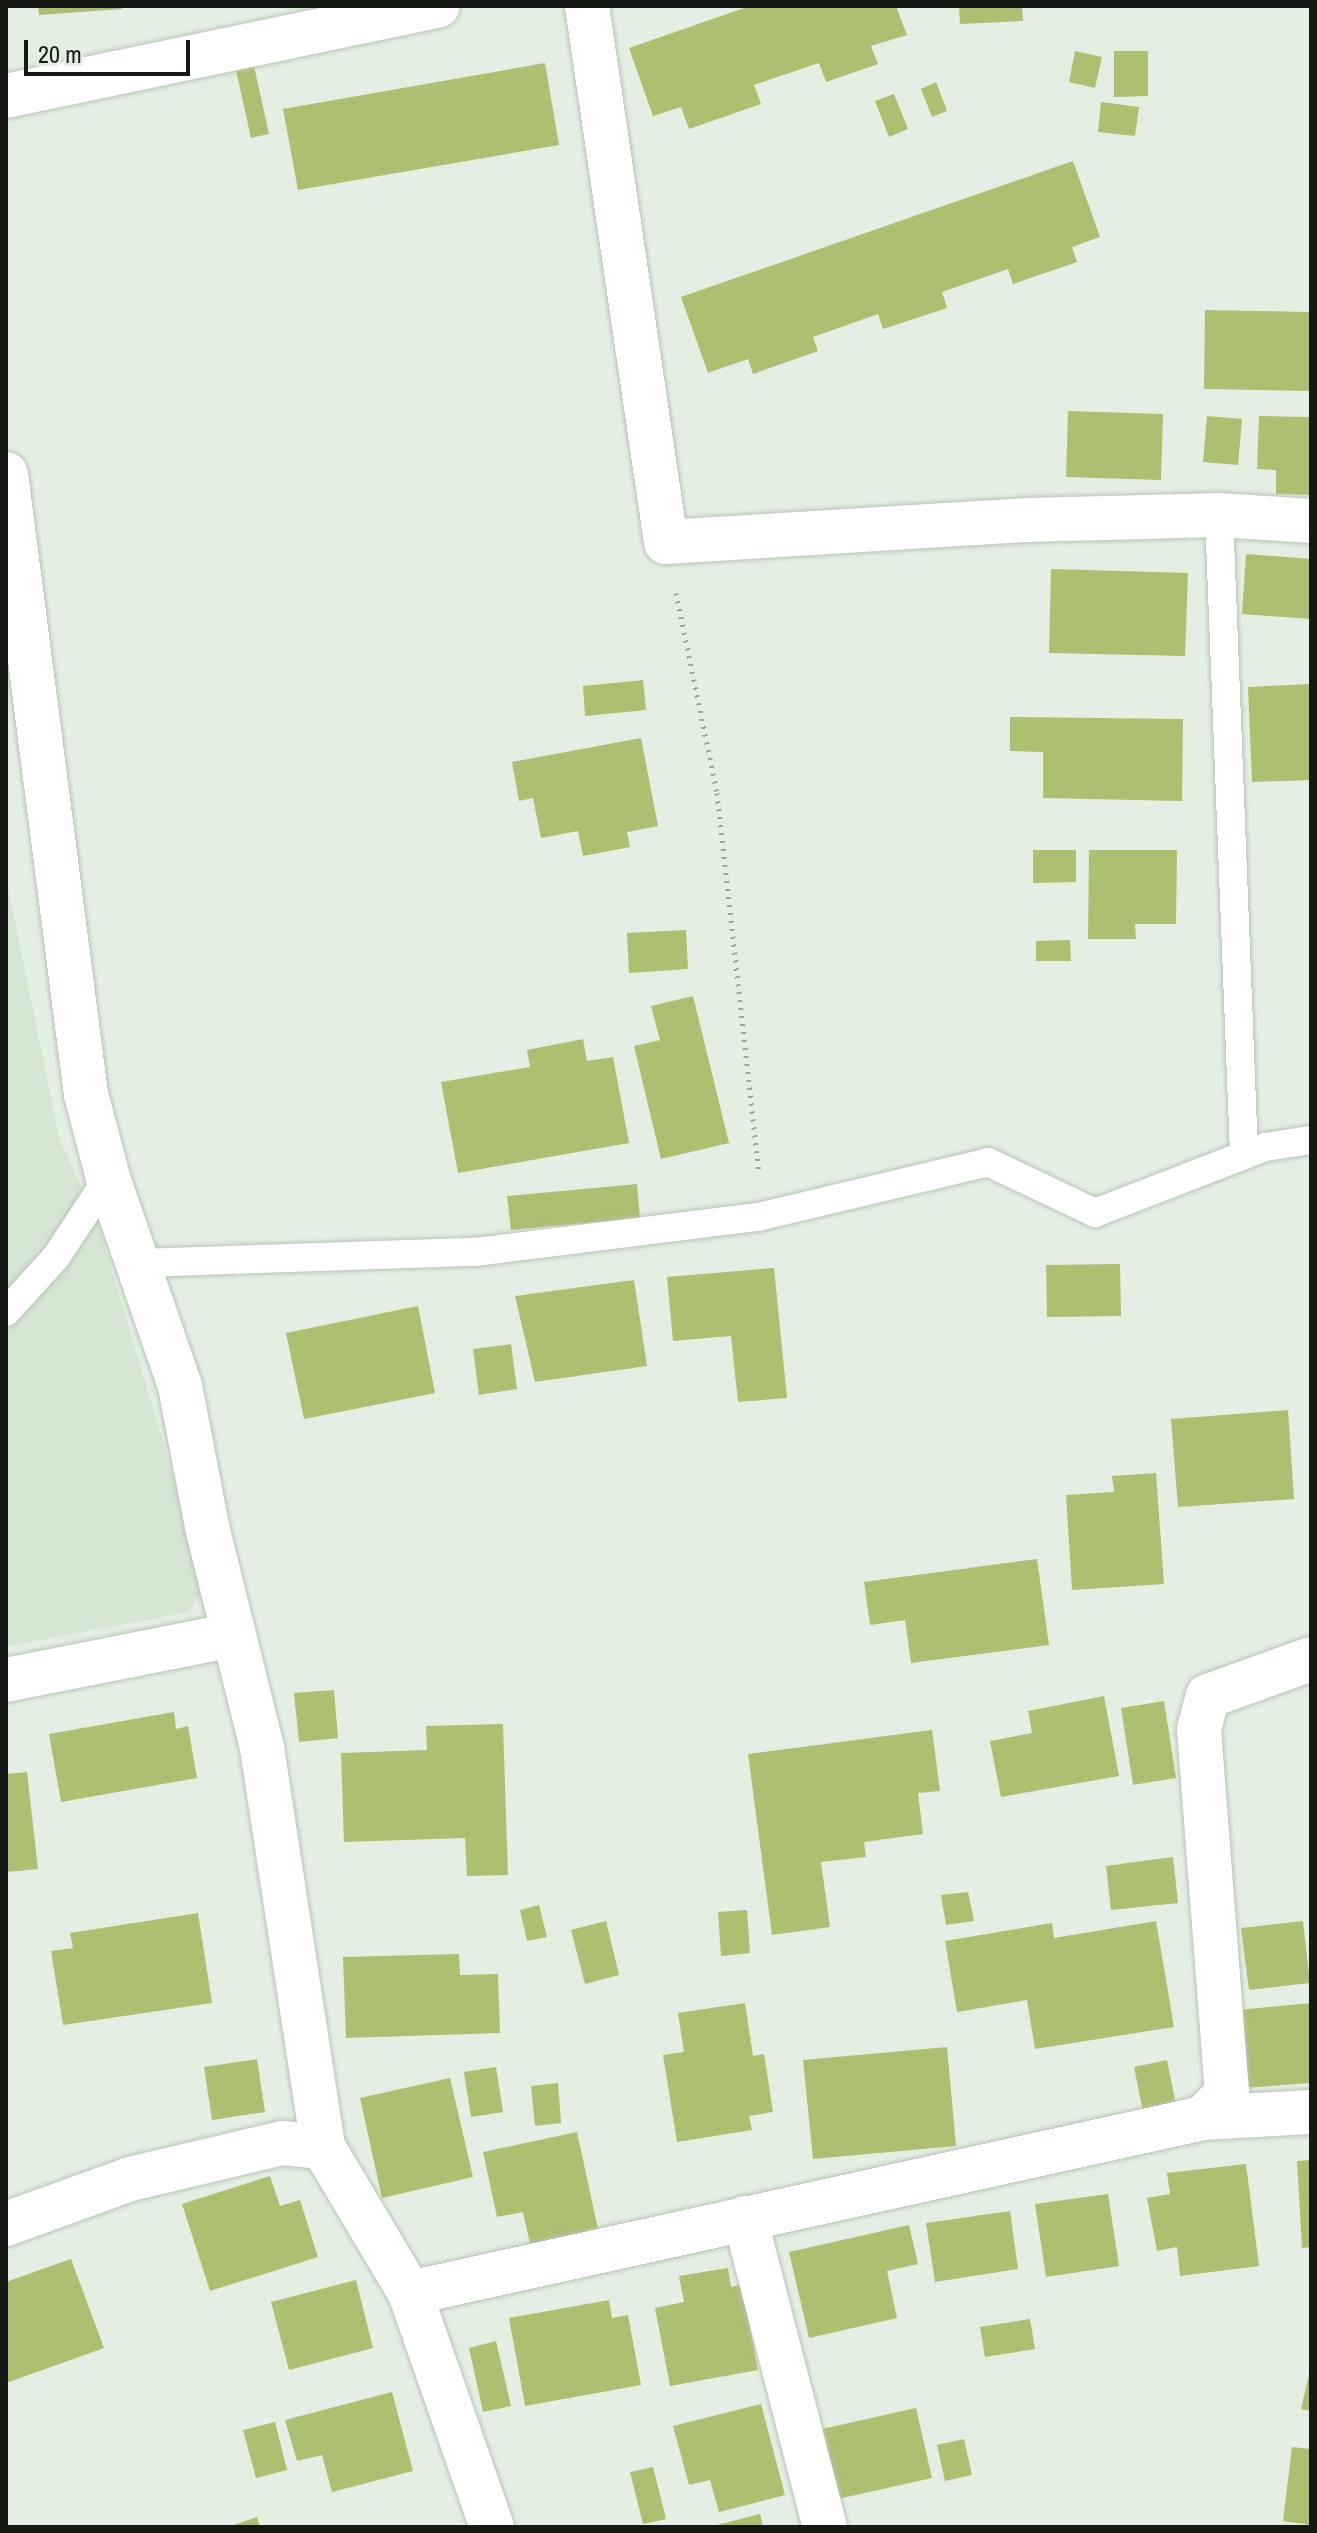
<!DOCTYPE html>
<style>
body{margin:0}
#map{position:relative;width:1317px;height:2533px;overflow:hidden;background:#e3efe2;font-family:"Archivo Narrow",sans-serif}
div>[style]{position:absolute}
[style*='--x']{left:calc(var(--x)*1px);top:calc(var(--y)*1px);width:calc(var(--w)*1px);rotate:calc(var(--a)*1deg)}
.built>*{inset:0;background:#d5e6d3}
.building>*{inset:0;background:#adbf71}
.path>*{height:5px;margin-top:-2.5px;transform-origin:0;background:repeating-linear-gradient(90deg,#9fa89e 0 2px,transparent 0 8px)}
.roads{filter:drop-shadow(0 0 2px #b8c3b6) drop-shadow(0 0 2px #b8c3b6)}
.lane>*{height:28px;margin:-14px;padding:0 14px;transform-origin:14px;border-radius:14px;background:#fff}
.street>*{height:44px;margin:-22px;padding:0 22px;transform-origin:22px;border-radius:22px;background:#fff}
.secondary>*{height:44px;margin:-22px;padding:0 22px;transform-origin:22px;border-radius:22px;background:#fff}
span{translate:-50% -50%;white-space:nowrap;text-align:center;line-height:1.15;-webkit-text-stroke:6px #e3efe2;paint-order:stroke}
.frame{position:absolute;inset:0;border:8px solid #151914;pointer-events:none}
.scale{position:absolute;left:24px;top:40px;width:166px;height:36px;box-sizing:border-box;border:4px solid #151914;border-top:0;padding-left:10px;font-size:24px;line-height:28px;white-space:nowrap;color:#151914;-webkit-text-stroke:6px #e3efe2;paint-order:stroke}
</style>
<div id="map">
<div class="built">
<i style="clip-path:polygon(6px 878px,60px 1141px,96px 1217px,206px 1586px,188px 1612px,6px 1647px)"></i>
</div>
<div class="building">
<i style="clip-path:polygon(38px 6px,122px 6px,122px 9px,39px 15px)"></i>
<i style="clip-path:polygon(750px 6px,896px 6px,907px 35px,871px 46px,878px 64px,826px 82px,819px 63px,754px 85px,761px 104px,689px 129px,681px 107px,653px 116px,629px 48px)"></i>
<i style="clip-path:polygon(959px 6px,1022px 6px,1023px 21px,960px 24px)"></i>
<i style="clip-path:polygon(1075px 51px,1102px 57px,1095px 88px,1069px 82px)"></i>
<i style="clip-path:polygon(1114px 51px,1148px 51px,1148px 96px,1114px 97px)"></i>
<i style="clip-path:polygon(545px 63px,559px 145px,298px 190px,283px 109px)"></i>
<i style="clip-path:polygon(254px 66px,269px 134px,251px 138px,236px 70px)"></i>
<i style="clip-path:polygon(936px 82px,947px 111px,932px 117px,921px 89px)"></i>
<i style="clip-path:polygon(894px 94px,908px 129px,889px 137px,875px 101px)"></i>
<i style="clip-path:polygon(1101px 102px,1139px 107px,1135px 136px,1098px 132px)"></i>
<i style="clip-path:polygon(1073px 161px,1100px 237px,1072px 247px,1077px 262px,1013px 284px,1008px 269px,942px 292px,947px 308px,883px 329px,878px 314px,813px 337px,818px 351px,753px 374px,748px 359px,708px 373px,681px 297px)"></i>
<i style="clip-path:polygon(1205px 310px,1311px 312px,1311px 391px,1204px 389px)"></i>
<i style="clip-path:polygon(1068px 411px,1163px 414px,1161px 480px,1066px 477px)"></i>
<i style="clip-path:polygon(1207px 416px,1242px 419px,1238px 465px,1203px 462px)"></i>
<i style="clip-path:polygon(1259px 416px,1311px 417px,1311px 495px,1276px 494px,1276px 470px,1257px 469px)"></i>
<i style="clip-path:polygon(1246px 554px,1311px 559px,1311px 619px,1242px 614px)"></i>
<i style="clip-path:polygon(1051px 569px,1188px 573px,1185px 656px,1049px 653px)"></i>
<i style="clip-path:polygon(643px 680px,646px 710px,585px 716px,583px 686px)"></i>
<i style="clip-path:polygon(1311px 684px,1311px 780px,1252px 782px,1248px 687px)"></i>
<i style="clip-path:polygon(1010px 717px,1183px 719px,1182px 801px,1043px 798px,1043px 752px,1010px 751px)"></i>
<i style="clip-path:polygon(641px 738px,658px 826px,627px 832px,630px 847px,583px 856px,578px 831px,541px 838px,533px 798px,519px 801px,512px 762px)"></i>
<i style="clip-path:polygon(1033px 850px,1076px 850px,1076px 882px,1033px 883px)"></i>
<i style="clip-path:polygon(1089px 850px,1177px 850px,1176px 924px,1135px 924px,1136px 939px,1088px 939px)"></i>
<i style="clip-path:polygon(686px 930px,688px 969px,629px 973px,627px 933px)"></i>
<i style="clip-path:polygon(1070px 940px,1071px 961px,1036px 961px,1036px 941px)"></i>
<i style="clip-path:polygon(693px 996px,729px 1143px,661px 1159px,634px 1046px,660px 1040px,651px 1006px)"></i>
<i style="clip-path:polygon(583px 1039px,587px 1061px,613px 1057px,629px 1143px,458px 1173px,441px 1082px,530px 1067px,527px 1050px)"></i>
<i style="clip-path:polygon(637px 1184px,640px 1218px,511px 1230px,507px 1196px)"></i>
<i style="clip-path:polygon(1120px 1264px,1121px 1316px,1047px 1317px,1046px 1265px)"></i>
<i style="clip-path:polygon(774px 1268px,787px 1398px,738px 1402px,731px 1336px,673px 1341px,667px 1277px)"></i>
<i style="clip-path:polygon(634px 1280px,647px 1366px,535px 1382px,515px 1296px)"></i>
<i style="clip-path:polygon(418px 1306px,435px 1393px,304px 1419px,286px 1333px)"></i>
<i style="clip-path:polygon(511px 1344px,517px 1389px,479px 1395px,473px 1349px)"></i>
<i style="clip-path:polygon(1288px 1410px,1294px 1499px,1178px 1507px,1171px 1419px)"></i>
<i style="clip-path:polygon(1156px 1473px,1164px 1584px,1072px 1590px,1066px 1495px,1114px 1492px,1112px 1476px)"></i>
<i style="clip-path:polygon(1037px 1559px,1049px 1645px,911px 1663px,905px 1620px,870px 1625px,864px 1582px)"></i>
<i style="clip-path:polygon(334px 1690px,338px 1738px,299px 1742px,294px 1693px)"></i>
<i style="clip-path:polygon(1104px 1696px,1119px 1776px,1001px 1797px,990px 1741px,1032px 1733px,1028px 1711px)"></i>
<i style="clip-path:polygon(1164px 1701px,1176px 1778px,1133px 1785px,1121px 1708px)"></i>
<i style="clip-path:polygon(174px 1712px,176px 1729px,188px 1726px,197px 1778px,61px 1802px,49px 1734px)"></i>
<i style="clip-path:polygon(503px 1724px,508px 1875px,467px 1876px,465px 1838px,344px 1842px,341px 1753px,427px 1750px,426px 1726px)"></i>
<i style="clip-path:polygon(932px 1730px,940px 1791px,918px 1793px,923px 1834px,864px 1842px,866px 1857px,821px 1862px,830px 1927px,772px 1935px,748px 1754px)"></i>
<i style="clip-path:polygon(27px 1772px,38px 1869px,6px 1872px,6px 1774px)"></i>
<i style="clip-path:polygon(1173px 1857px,1178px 1903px,1111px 1910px,1106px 1866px)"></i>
<i style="clip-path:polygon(968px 1892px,974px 1921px,946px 1925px,941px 1895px)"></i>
<i style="clip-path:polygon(539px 1905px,547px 1937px,527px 1941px,520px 1910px)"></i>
<i style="clip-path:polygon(747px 1910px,750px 1953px,721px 1956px,718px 1912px)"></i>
<i style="clip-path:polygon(198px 1913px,212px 2003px,63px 2025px,51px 1951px,73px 1948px,70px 1933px)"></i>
<i style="clip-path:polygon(606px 1921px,619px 1975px,585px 1984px,571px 1930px)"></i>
<i style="clip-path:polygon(1156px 1921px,1174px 2027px,1035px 2049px,1027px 2000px,957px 2012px,945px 1941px,1052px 1923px,1054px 1938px)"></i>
<i style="clip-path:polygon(1303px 1921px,1310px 1983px,1249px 1990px,1241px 1928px)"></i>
<i style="clip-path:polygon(459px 1954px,460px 1975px,498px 1974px,500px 2033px,346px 2038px,343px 1957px)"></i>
<i style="clip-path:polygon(745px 2003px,753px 2056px,764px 2054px,773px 2112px,749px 2116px,752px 2130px,677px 2142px,663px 2055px,684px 2052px,678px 2013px)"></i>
<i style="clip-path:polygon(1311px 2003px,1311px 2083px,1244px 2088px,1237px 2010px)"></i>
<i style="clip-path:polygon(947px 2047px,956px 2146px,813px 2159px,803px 2060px)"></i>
<i style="clip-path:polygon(257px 2059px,265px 2112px,212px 2120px,204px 2067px)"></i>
<i style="clip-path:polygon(1167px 2060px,1177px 2110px,1144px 2116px,1134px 2067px)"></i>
<i style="clip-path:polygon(496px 2067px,503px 2112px,471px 2117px,464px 2072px)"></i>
<i style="clip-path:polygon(450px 2078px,473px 2177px,382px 2198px,360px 2098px)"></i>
<i style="clip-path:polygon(558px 2083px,561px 2123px,535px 2126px,531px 2086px)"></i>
<i style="clip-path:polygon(577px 2132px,598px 2229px,530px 2244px,523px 2212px,497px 2217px,483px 2152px)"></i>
<i style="clip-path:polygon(1311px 2160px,1311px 2247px,1302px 2248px,1297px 2161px)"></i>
<i style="clip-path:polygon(1246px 2164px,1259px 2266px,1180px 2276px,1177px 2247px,1157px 2251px,1147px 2198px,1170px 2194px,1167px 2173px)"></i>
<i style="clip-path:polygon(270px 2176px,280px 2206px,300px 2200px,318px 2257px,210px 2291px,182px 2204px)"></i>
<i style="clip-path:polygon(1108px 2194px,1119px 2266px,1046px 2277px,1035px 2204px)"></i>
<i style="clip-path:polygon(1010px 2211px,1018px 2269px,935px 2282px,926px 2223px)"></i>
<i style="clip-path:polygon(909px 2225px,918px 2264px,887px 2271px,897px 2318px,809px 2338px,789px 2252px)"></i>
<i style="clip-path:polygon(71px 2259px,104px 2348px,6px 2383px,6px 2282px)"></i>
<i style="clip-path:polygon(728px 2268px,731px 2287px,742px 2284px,758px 2370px,670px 2386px,655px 2308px,684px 2302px,679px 2276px)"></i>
<i style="clip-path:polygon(356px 2280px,373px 2348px,289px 2370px,271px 2302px)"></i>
<i style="clip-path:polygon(609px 2300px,612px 2318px,628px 2315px,641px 2385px,525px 2406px,509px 2318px)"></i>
<i style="clip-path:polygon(1030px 2319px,1035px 2349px,985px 2357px,980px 2327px)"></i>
<i style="clip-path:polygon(496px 2341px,511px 2406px,483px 2412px,469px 2348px)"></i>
<i style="clip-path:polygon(1311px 2366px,1311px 2411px,1301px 2409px)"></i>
<i style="clip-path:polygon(392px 2392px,413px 2471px,332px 2492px,322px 2455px,297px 2461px,285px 2420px)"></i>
<i style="clip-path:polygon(761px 2404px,785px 2495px,719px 2512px,710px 2480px,689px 2485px,673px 2426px)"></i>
<i style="clip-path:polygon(916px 2408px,932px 2478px,829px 2501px,813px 2431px)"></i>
<i style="clip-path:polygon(275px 2422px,287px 2470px,256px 2478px,243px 2430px)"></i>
<i style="clip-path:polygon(964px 2439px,972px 2475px,945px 2481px,937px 2445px)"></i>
<i style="clip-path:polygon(1292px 2447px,1311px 2449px,1311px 2525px,1283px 2521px)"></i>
<i style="clip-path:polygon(653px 2467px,666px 2519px,643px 2524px,630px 2472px)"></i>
<i style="clip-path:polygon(760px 2514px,763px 2527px,713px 2527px,713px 2526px)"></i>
<i style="clip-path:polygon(257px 2517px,260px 2527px,229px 2527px)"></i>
</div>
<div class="path">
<i style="--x:676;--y:593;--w:204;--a:78.4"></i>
<i style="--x:717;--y:793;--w:381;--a:83.7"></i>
</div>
<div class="roads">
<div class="lane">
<i style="--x:1219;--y:515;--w:640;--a:87.76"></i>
<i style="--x:139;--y:1263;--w:337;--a:-1.9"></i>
<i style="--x:476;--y:1252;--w:284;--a:-7.1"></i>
<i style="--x:758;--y:1217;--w:236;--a:-13.4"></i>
<i style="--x:988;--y:1162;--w:119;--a:25.5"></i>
<i style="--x:1095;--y:1213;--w:182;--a:-21.2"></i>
<i style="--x:1265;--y:1147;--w:47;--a:-8.7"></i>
<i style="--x:6;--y:1312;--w:74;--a:-47.7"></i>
<i style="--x:56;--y:1257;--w:95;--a:-56.6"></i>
</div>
<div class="street">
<i style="--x:587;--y:6;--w:542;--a:81.62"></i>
<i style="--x:666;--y:542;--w:363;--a:-3.5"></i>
<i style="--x:1028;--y:520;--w:191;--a:-1.5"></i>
<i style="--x:1219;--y:515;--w:92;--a:3.7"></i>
<i style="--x:6;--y:96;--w:441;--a:-11.8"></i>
<i style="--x:6;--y:1680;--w:232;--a:-11.2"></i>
<i style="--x:1203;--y:2118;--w:35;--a:-46"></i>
<i style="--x:1227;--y:2093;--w:365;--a:-94.4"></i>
<i style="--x:1199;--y:1729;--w:34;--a:-75"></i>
<i style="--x:1208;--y:1696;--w:109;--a:-19.8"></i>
<i style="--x:745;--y:2218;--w:319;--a:75.5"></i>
<i style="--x:6;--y:2224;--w:132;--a:-19.9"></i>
<i style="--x:130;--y:2179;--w:156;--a:-13.3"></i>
<i style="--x:282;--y:2143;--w:41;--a:5.6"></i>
<i style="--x:410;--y:2293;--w:812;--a:-12.44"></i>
<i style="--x:1203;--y:2118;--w:108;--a:-3.2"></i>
</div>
<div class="secondary">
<i style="--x:6;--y:474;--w:625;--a:82.65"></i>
<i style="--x:86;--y:1094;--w:87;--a:75.3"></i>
<i style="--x:108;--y:1178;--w:220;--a:70.9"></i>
<i style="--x:180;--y:1386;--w:148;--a:79.1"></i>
<i style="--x:208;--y:1531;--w:224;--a:76"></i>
<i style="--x:262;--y:1748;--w:404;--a:81.3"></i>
<i style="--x:323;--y:2147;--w:170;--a:59.2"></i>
<i style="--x:410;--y:2293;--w:248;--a:70.7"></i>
</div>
</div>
<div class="frame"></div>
<div class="scale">20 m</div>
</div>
